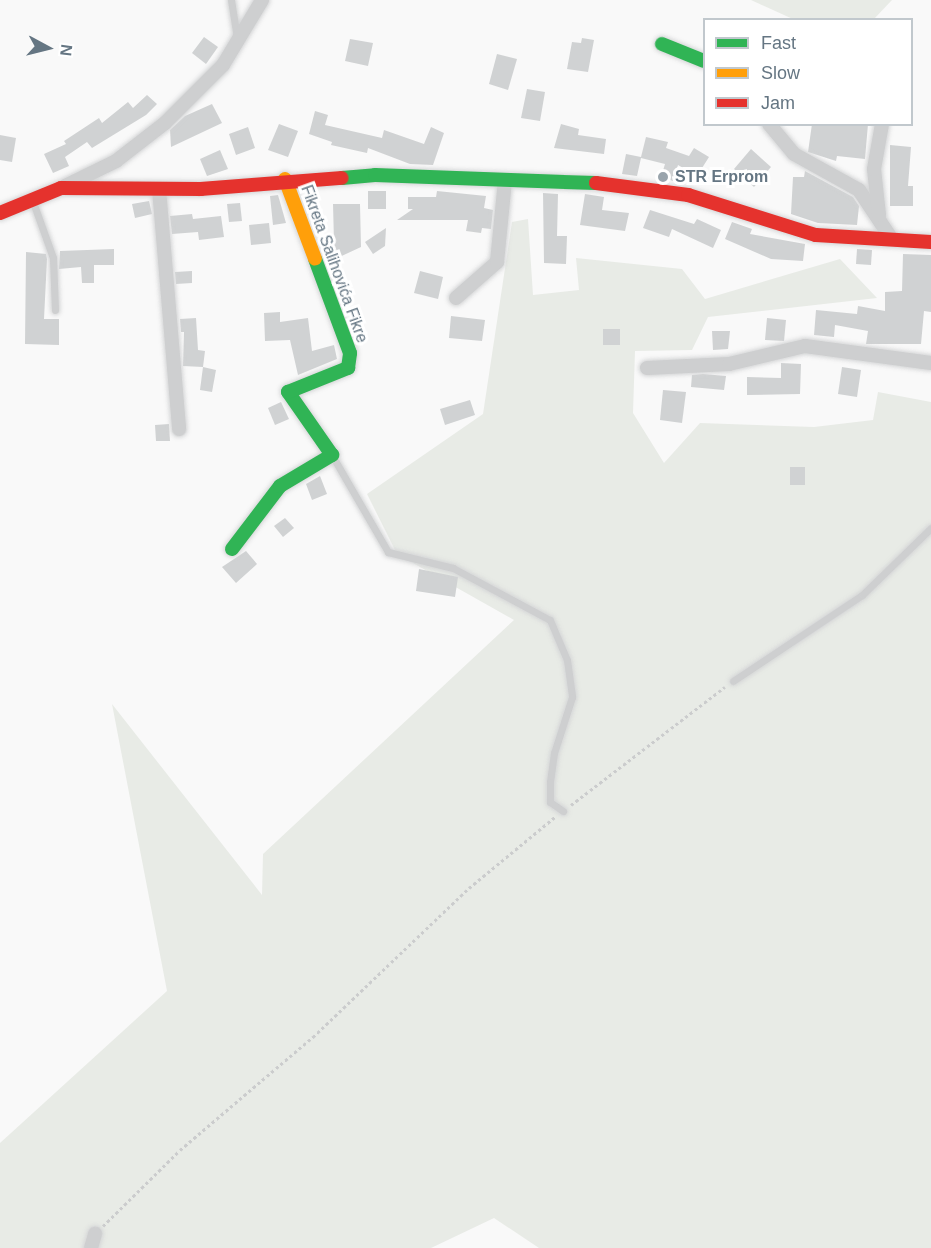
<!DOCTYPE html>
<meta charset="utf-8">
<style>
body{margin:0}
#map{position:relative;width:931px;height:1248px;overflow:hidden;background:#f9f9f9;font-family:Arial,sans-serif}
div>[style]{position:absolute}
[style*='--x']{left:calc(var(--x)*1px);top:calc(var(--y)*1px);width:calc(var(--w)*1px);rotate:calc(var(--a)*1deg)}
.green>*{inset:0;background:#e8ebe6}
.building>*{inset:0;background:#d0d2d3}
.path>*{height:3px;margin-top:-1.5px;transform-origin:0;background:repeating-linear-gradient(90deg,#cbcccd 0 3px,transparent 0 6px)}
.roads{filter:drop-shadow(0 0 2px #d5d6d7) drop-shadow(0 0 2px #d5d6d7)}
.lane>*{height:7px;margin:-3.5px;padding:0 3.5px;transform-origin:3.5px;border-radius:3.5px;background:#cecfd0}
.street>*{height:14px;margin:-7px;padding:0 7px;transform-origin:7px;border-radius:7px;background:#cecfd0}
.fast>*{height:14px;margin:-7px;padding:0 7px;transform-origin:7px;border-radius:7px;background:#30b455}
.slow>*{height:14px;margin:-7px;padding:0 7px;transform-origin:7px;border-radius:7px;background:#ff9f0a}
.jam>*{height:14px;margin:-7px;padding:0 7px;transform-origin:7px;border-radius:7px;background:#e5322d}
.dots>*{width:16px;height:16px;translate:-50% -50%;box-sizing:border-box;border:3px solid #fff;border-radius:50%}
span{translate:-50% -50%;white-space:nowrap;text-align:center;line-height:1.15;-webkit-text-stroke:6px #fff;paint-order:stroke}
.poi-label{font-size:16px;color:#657683;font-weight:700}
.left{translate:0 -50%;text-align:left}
.street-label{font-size:16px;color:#657683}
.legend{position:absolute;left:703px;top:18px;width:210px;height:108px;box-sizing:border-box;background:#fff;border:2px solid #c1c8cd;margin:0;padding:8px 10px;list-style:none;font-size:18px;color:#657683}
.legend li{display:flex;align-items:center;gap:12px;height:30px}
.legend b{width:30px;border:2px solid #c1c8cd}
.north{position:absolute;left:18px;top:18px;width:60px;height:60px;-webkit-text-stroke:4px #fff;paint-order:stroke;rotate:97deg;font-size:16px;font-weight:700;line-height:24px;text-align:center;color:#657683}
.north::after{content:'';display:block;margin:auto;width:21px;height:27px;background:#657683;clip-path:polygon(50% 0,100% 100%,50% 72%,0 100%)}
</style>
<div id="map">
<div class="green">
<i style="clip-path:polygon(751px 0,892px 0,874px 19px,795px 20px)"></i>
<i style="clip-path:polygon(528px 219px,533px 295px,579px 290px,576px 258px,682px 269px,705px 299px,840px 259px,877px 298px,708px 317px,692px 350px,635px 351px,633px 413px,664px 463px,700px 423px,814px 427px,873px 420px,878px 392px,931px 402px,931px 1248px,539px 1248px,494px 1218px,431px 1248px,0 1248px,0 1143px,167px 991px,112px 704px,262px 895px,263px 854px,514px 620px,397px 554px,367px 494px,483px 414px,512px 222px)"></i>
</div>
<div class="building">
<i style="clip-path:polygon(204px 37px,218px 47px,206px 64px,192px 53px)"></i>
<i style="clip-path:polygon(582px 38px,594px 40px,588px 72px,567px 69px,572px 42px,581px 43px)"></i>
<i style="clip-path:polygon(350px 39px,373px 43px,368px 66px,345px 61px)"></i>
<i style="clip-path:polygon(497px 54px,517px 59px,508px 90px,489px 84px)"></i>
<i style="clip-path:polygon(527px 89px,545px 92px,540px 121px,521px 118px)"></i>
<i style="clip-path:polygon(147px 95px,157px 104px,146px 115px,92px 148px,87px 142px,65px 157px,69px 166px,53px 173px,44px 154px,66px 144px,64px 141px,99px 118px,102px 123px,128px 102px,133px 108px)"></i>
<i style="clip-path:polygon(212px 104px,222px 123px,171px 147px,170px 130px,185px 116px)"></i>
<i style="clip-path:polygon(315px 111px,328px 115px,325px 125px,382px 138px,384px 130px,424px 144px,431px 127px,444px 133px,433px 165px,410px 164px,368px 148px,367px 153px,331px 145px,332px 142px,309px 134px)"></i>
<i style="clip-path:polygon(279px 124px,298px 131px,288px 157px,268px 150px)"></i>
<i style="clip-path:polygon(561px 124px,579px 129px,578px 135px,606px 139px,604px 154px,554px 148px)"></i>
<i style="clip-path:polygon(812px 124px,868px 124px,865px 159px,837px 156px,836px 161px,808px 152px)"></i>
<i style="clip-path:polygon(248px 127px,255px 148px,236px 155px,229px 134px)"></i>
<i style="clip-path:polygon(0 135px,16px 138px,12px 162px,0 160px)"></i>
<i style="clip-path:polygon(646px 137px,668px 142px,666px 148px,689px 156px,694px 148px,709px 157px,697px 176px,678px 165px,673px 181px,661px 177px,665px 164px,641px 158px,637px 176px,622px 174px,626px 154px,641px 157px)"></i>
<i style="clip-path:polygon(890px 145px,911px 147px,908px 186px,913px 186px,913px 206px,890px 206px)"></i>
<i style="clip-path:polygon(751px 149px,771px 167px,754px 187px,734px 169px)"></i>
<i style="clip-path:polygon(220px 150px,228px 169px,207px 176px,200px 159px)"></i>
<i style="clip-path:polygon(805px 171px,853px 197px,859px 206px,857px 225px,818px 223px,791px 214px,793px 177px,804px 177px)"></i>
<i style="clip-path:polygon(368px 191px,386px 191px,386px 209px,368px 209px)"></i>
<i style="clip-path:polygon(437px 191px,486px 196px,484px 208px,493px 210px,491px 229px,482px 228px,481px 233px,466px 231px,468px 220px,397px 220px,413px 209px,408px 209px,408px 197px,436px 197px)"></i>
<i style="clip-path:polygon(543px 193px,558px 194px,557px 236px,567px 236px,566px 264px,544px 263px)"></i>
<i style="clip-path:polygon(585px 194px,604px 197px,602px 210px,629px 213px,625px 231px,580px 225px)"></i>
<i style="clip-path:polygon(278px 195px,286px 223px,273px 225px,270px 196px)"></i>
<i style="clip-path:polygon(149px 201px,152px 214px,135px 218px,132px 204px)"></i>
<i style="clip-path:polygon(240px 203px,242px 221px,229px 222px,227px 204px)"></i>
<i style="clip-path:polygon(333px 204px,360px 204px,361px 247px,333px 260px,326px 246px,334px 242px)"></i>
<i style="clip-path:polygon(650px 210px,694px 224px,697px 219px,721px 230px,713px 248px,672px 229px,669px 237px,643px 228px)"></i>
<i style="clip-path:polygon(192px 214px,193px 219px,221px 216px,224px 237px,199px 240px,198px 232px,172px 234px,170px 216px)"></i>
<i style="clip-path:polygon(732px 222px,752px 229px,750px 234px,805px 244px,803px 261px,771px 259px,725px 239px)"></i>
<i style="clip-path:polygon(269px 223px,271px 243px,251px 245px,249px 225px)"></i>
<i style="clip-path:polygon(386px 228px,385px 246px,373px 254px,365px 242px)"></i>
<i style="clip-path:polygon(114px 249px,114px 265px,94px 265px,94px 283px,82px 283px,81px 267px,59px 269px,60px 251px)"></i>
<i style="clip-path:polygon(857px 249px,872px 250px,871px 265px,856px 264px)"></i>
<i style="clip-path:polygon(26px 252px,46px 254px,47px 259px,44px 319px,59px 319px,59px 345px,25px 344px)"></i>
<i style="clip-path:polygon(903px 254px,931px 255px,931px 312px,924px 311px,921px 344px,866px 344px,868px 331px,835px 325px,834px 337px,814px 335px,816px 310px,857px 314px,858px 306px,885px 311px,885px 292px,902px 291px)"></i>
<i style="clip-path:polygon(192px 271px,192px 283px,176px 284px,175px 272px)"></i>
<i style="clip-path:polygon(420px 271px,443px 277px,438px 299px,414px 293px)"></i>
<i style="clip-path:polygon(280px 312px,280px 322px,308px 318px,312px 351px,334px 345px,337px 359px,298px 375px,290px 340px,265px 341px,264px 313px)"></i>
<i style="clip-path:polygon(451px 316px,485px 320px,482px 341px,449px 338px)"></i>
<i style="clip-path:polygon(196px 318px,198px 350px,205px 351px,203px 367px,183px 366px,184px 332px,181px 332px,180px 319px)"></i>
<i style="clip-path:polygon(767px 318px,786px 320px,784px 341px,765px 340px)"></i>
<i style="clip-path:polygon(603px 329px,620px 329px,620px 345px,603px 345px)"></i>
<i style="clip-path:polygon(712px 331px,730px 331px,728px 349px,713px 350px)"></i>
<i style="clip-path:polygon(781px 363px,801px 364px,800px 394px,747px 395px,747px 377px,781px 378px)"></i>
<i style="clip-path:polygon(203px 367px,216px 370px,212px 392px,200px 390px)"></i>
<i style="clip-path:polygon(842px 367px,861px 370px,857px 397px,838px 394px)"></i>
<i style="clip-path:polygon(703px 374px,726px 376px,724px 390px,691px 387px,692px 375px)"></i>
<i style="clip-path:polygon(663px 390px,686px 392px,682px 423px,660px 420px)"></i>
<i style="clip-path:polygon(470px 400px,475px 415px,445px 425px,440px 409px)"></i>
<i style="clip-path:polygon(281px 402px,289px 419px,275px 425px,268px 408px)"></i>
<i style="clip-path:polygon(169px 424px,170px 441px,156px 441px,155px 425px)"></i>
<i style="clip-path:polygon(790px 467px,805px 467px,805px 485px,790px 485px)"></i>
<i style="clip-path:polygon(320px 476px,327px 494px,312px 500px,306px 484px)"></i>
<i style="clip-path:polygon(285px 518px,294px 528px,283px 537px,274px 526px)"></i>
<i style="clip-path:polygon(246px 551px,257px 564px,236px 583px,222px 567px)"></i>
<i style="clip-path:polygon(419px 569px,458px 577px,455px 597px,416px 591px)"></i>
</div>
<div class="path">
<i style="--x:571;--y:805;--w:194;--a:-37.5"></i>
<i style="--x:103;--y:1226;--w:108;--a:-44.6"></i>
<i style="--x:180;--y:1150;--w:175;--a:-40.4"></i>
<i style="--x:313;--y:1037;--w:216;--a:-43.7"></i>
<i style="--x:469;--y:888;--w:113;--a:-39.6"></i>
</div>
<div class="roads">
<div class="lane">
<i style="--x:231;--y:0;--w:38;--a:81"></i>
<i style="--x:33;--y:202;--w:59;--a:70.3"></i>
<i style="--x:53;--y:258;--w:52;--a:87.8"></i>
<i style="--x:333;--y:457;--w:110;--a:59.9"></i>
<i style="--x:388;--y:552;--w:67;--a:13.8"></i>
<i style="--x:453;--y:568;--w:110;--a:28.2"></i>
<i style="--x:550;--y:620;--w:43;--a:67"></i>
<i style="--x:567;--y:660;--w:37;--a:82"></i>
<i style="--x:572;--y:697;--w:59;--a:107.8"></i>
<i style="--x:554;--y:753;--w:29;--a:98"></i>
<i style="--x:550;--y:782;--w:20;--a:90"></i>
<i style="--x:550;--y:802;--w:16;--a:35"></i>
<i style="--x:733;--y:681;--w:155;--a:-33.7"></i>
<i style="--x:862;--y:595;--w:96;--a:-44.2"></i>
</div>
<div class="street">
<i style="--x:769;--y:124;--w:39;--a:50"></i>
<i style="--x:794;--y:154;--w:74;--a:29"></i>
<i style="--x:859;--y:190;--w:58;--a:56.3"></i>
<i style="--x:65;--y:186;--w:57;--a:-26.1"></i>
<i style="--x:116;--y:161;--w:62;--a:-37.8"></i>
<i style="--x:165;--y:123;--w:82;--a:-45"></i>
<i style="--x:223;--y:65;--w:76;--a:-59"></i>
<i style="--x:159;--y:189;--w:241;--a:85.2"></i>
<i style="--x:879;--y:215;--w:46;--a:-96.2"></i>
<i style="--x:874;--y:169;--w:46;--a:-79.9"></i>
<i style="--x:456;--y:298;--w:55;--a:-41.3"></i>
<i style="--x:497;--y:262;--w:81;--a:-84.4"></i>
<i style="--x:647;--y:368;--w:82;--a:-2.8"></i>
<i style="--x:729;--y:364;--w:78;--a:-13.3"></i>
<i style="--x:805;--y:346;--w:127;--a:7.7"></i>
<i style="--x:91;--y:1248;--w:15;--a:-74"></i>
</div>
<div class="fast">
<i style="--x:662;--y:44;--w:45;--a:22"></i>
<i style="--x:342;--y:178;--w:33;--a:-5"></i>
<i style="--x:375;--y:175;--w:221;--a:2.1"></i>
<i style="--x:232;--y:549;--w:79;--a:-52.7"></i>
<i style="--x:280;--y:486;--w:61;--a:-30.8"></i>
<i style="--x:332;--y:455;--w:77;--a:-124.9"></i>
<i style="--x:288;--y:392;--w:65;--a:-21.8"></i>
<i style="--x:348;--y:368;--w:15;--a:-82"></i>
<i style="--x:350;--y:353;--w:100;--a:-110.4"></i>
</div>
<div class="slow">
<i style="--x:285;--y:179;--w:85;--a:69.4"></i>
</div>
<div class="jam">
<i style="--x:596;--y:183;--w:93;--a:7.4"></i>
<i style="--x:688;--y:195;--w:134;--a:17.4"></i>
<i style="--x:816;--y:235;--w:115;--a:3.5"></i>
<i style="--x:0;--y:213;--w:66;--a:-22.3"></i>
<i style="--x:61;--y:188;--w:140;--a:0.4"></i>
<i style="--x:201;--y:189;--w:141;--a:-4.5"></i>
</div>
</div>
<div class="dots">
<i style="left:663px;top:177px;background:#99a4ac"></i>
</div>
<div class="poi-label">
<span class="left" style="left:675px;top:177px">STR Erprom</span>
</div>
<div class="street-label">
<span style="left:334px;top:264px;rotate:70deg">Fikreta Salihovića Fikre</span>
</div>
<ul class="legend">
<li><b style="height:8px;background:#30b455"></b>Fast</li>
<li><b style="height:8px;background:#ff9f0a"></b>Slow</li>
<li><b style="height:8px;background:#e5322d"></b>Jam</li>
</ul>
<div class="north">N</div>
</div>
